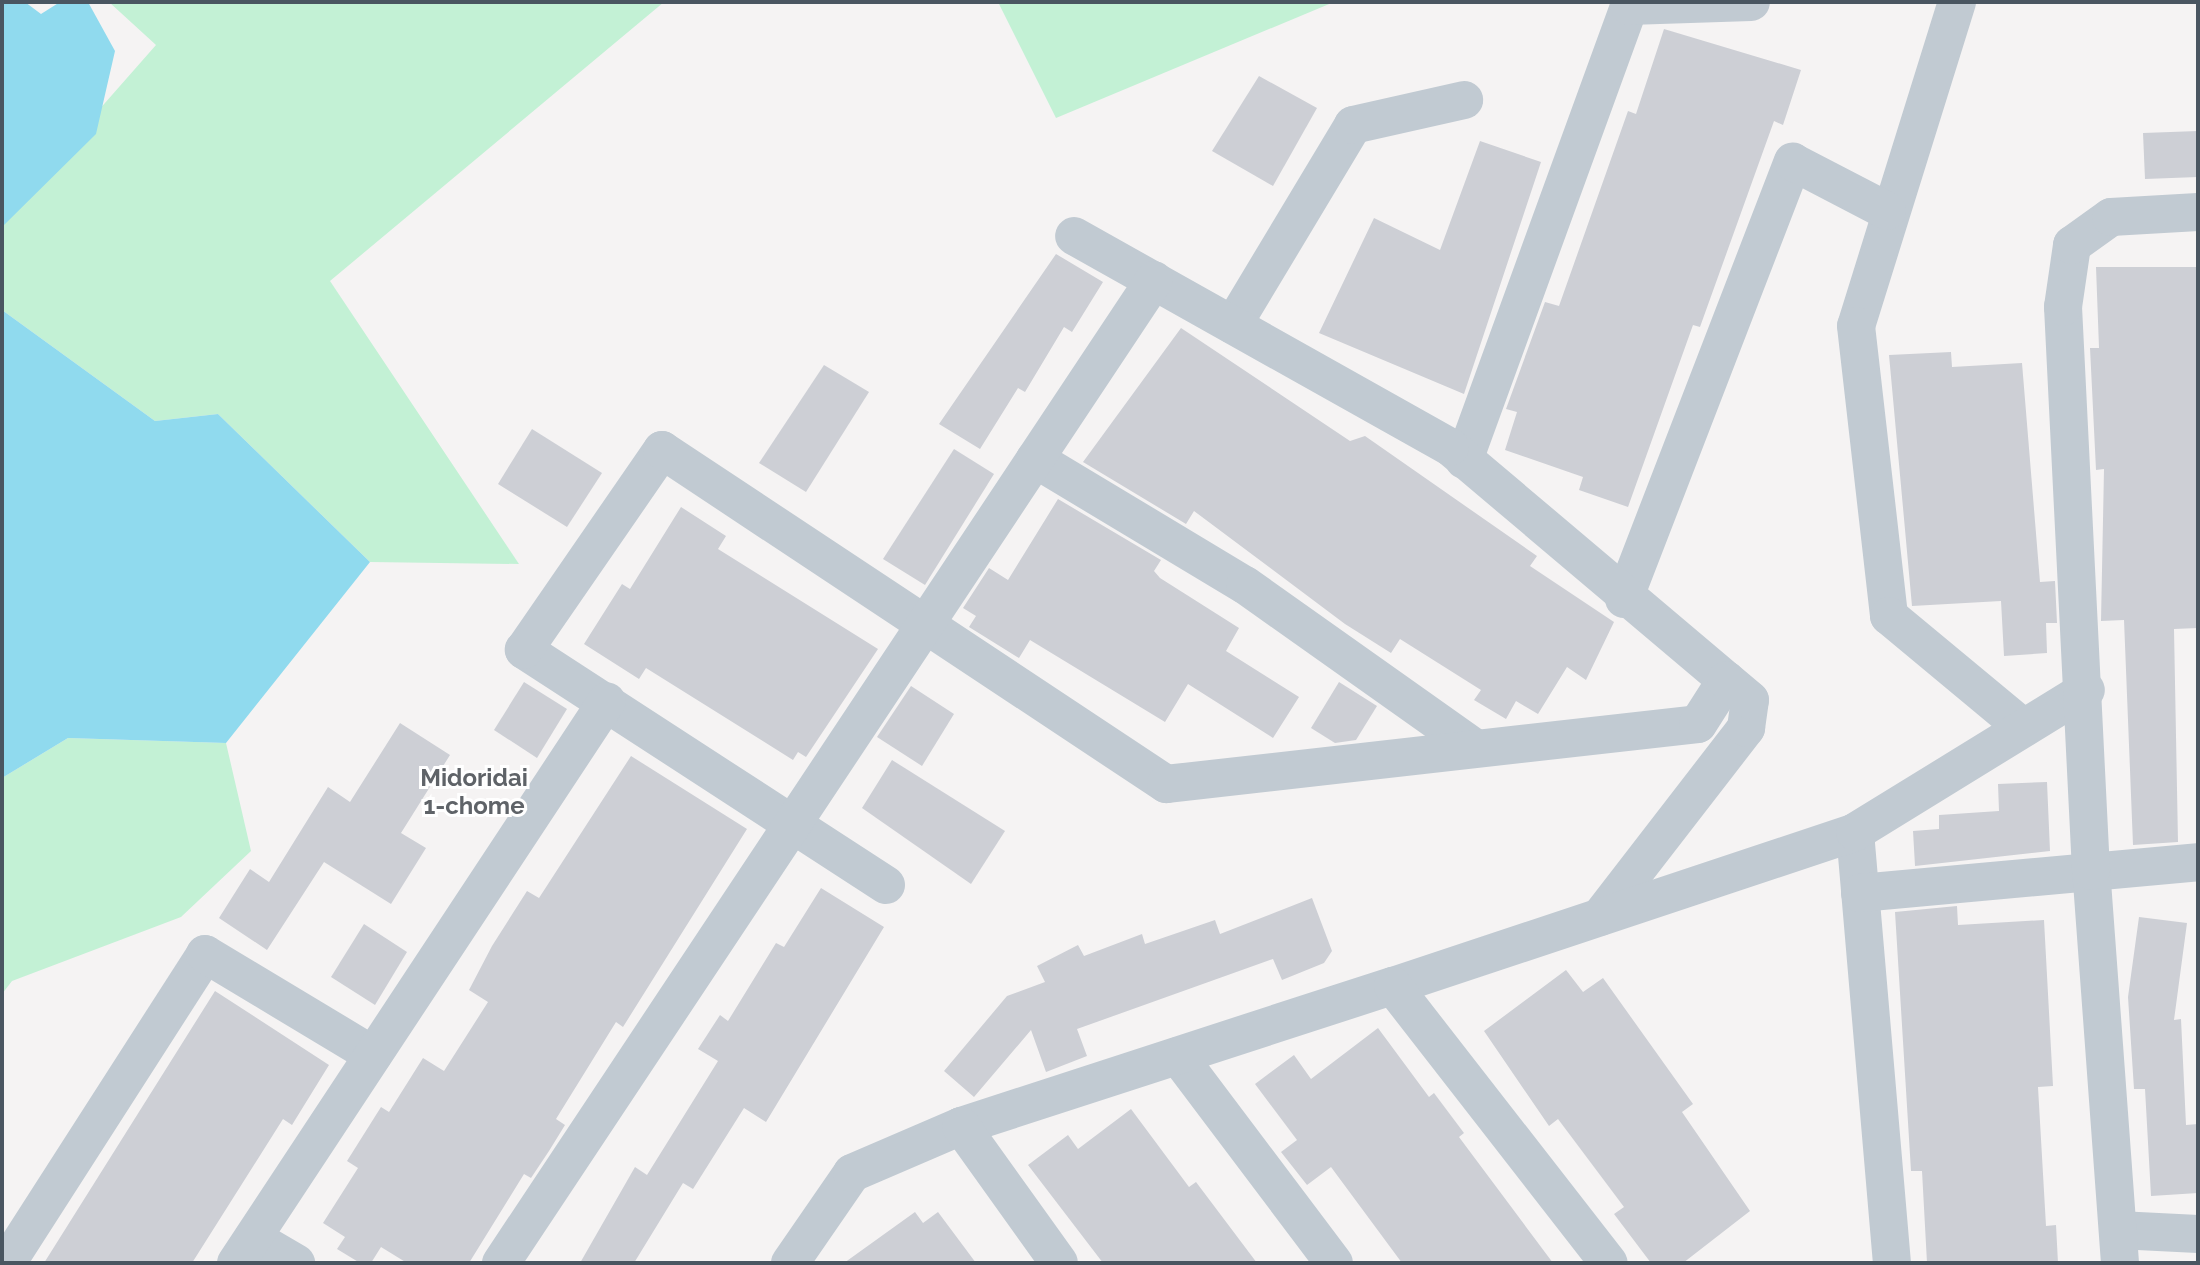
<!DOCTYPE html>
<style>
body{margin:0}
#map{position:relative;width:2200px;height:1265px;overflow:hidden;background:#f5f3f3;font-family:Raleway,sans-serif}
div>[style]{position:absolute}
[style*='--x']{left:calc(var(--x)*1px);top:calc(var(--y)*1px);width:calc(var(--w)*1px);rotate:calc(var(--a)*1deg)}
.green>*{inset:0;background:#c3f1d5}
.water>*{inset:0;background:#90daee}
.building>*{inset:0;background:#cdcfd5}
.street>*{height:38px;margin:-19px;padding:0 19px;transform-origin:19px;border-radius:19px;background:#c1cad2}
span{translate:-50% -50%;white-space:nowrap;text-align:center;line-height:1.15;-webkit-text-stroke:6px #fff;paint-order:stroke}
.neighbourhood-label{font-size:24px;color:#5f6368;font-weight:700}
.frame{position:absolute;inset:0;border:4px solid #4a5661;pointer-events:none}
</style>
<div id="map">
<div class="green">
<i style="clip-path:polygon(109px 2px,664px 2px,330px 281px,519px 564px,370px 562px,218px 414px,155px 421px,2px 310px,2px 220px,156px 45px)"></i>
<i style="clip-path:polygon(998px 2px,1334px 2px,1056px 118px)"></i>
<i style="clip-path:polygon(68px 738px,226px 743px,251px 851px,181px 917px,12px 981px,2px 994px,2px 778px)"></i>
</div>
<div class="water">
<i style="clip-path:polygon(2px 2px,25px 2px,41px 14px,60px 2px,88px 2px,115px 51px,96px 134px,2px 227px)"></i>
<i style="clip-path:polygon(2px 310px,155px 421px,218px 414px,370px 562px,226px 743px,68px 738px,2px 778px)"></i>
</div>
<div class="building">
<i style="clip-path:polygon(1664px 29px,1801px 70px,1783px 125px,1774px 121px,1700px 327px,1693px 325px,1628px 507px,1579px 490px,1583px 477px,1505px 450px,1517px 412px,1506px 409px,1545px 302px,1559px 306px,1628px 111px,1636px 114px)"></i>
<i style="clip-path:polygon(1259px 76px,1317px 108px,1273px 186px,1212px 151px)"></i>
<i style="clip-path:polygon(2198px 131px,2198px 177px,2145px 179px,2143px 133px)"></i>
<i style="clip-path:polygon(1480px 141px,1541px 162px,1464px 394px,1319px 333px,1374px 218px,1440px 250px)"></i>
<i style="clip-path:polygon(1056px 254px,1103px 282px,1072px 332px,1064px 327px,1025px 392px,1018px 388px,980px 449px,939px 424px)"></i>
<i style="clip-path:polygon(2096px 267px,2198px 267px,2198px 628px,2174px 629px,2178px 842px,2133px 845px,2124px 620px,2101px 621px,2104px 469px,2096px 470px,2090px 348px,2099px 348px)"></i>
<i style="clip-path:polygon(1181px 328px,1350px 441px,1365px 436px,1537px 556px,1530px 566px,1614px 622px,1586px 680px,1567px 667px,1538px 714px,1516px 701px,1506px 719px,1474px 700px,1481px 690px,1400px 639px,1391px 653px,1345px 624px,1194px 511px,1186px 524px,1083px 462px)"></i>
<i style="clip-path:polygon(1951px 352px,1952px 367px,2022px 363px,2040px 582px,2055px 581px,2057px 623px,2046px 623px,2047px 653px,2004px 656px,2001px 601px,1912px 606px,1889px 355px)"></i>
<i style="clip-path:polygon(824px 365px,869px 392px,806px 492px,759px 463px)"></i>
<i style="clip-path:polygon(532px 429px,602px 473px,567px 527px,498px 484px)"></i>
<i style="clip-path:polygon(954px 449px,994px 474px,925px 585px,883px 559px)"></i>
<i style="clip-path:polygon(1058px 499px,1161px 560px,1154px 571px,1160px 578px,1239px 628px,1226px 651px,1299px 697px,1273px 738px,1188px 684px,1165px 722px,1030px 640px,1019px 658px,969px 627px,976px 616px,963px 608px,989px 568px,1008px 580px)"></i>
<i style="clip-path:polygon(681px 507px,726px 536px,718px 549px,878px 649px,806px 757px,798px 752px,793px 760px,646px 668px,639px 679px,584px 644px,622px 584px,630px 589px)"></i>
<i style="clip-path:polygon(524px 682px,567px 709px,537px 758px,494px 730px)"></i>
<i style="clip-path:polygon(1339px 682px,1377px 706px,1356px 740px,1335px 743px,1311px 728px)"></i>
<i style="clip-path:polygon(911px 686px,954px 714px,922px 766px,877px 737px)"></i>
<i style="clip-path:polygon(400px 723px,450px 755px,401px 833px,426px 848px,391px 904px,324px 862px,267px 950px,219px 918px,250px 869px,269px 882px,328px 787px,350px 802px)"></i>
<i style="clip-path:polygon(631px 756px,747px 829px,623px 1027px,616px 1022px,556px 1119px,565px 1125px,549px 1151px,531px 1178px,524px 1174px,469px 1263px,407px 1263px,381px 1247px,371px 1263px,360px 1263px,337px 1249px,345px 1237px,323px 1223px,358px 1168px,347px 1161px,381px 1107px,389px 1112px,423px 1058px,444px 1071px,488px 1002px,469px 990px,492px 946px,527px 891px,539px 898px)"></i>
<i style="clip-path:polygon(892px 760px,1005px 831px,971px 884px,862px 808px)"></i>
<i style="clip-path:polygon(2047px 782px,2050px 851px,1915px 866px,1913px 831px,1939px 829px,1939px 815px,1999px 811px,1998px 784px)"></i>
<i style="clip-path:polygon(821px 888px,884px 927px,766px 1122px,744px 1108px,693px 1189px,683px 1183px,634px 1263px,580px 1263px,635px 1167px,647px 1175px,718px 1061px,698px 1049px,720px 1015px,728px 1021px,776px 943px,784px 947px)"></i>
<i style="clip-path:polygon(1312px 898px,1332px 951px,1324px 963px,1282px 980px,1273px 959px,1077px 1029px,1087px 1056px,1046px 1072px,1031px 1030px,974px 1097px,944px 1071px,1007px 996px,1045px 982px,1037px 966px,1078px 945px,1084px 956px,1142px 934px,1145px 944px,1215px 920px,1220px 934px)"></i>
<i style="clip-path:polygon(1957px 906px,1958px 925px,2044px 920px,2053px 1086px,2038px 1087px,2046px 1226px,2056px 1225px,2058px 1263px,1927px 1263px,1922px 1171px,1911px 1171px,1895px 912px)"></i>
<i style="clip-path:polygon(2139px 917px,2187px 923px,2174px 1020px,2181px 1019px,2186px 1125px,2198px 1124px,2198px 1193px,2151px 1196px,2145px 1089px,2134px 1089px,2128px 997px)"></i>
<i style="clip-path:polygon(364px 924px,407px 952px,375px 1005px,331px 977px)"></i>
<i style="clip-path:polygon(1566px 970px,1583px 992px,1603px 978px,1693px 1104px,1682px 1112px,1750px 1211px,1683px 1263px,1651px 1263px,1614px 1214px,1624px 1207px,1558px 1119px,1549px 1126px,1484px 1031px)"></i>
<i style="clip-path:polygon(215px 991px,329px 1065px,292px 1125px,283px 1119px,192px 1263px,44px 1263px)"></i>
<i style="clip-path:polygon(1378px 1028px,1429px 1097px,1434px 1093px,1464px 1133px,1459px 1137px,1553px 1263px,1402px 1263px,1331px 1167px,1307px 1185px,1281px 1152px,1297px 1140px,1255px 1084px,1294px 1055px,1311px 1079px)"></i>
<i style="clip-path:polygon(1131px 1109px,1189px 1187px,1196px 1182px,1257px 1263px,1103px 1263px,1028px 1165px,1068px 1135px,1078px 1149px)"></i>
<i style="clip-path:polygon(915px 1212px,923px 1223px,938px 1212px,976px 1263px,844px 1263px)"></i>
</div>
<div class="street">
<i style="--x:1957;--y:2;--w:339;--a:107.3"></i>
<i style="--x:1856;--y:326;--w:292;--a:83.5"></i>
<i style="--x:1889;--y:616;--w:175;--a:39.7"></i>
<i style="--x:1233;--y:325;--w:233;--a:-59"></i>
<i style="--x:1353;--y:125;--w:114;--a:-12.7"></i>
<i style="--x:1035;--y:459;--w:245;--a:31"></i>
<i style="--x:1245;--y:585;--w:278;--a:35.3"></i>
<i style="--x:1464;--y:460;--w:483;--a:-70"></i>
<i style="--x:1629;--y:6;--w:122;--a:-1.9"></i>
<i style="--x:1624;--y:599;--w:469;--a:-68.9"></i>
<i style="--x:1793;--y:162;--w:106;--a:27.5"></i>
<i style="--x:1855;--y:832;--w:433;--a:85.1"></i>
<i style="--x:886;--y:885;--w:432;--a:-147"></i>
<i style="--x:524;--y:650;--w:243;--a:-55.4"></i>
<i style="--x:662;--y:450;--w:605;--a:33.53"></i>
<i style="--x:1166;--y:784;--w:535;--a:-6.43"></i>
<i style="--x:1698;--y:724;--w:52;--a:-57.5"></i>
<i style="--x:1726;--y:680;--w:361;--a:-139.8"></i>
<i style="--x:1450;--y:447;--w:431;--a:-150.7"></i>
<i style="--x:1860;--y:893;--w:339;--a:-5.2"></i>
<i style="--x:1600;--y:917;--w:239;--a:-52.3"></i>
<i style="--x:1746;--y:728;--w:28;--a:-82"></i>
<i style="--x:1750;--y:700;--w:31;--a:-140"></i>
<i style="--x:1393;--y:986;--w:487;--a:-18.4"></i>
<i style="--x:1855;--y:832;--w:271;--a:-31.6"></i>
<i style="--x:1178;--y:1056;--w:259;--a:53"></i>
<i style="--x:961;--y:1126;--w:454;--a:-18"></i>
<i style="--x:1393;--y:986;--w:351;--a:52.1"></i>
<i style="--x:2118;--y:1230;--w:80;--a:2.9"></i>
<i style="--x:253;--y:1238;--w:50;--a:30.2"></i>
<i style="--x:7;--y:1263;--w:367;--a:-57.3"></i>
<i style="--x:205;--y:954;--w:196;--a:31"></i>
<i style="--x:236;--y:1263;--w:673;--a:-56.57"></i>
<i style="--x:501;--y:1263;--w:1180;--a:-56.4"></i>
<i style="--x:790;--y:1263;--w:109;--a:-55.4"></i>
<i style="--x:852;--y:1173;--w:119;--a:-23.3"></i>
<i style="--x:961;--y:1126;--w:168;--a:54.4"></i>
<i style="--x:2120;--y:1263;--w:393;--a:-94.2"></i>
<i style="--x:2091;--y:871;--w:565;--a:-92.84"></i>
<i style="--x:2063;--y:307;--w:63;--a:-81.7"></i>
<i style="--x:2072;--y:245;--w:48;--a:-35.7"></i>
<i style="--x:2111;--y:217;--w:87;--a:-3.3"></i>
</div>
<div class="neighbourhood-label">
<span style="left:474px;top:792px">Midoridai<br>1-chome</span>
</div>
<div class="frame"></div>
</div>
